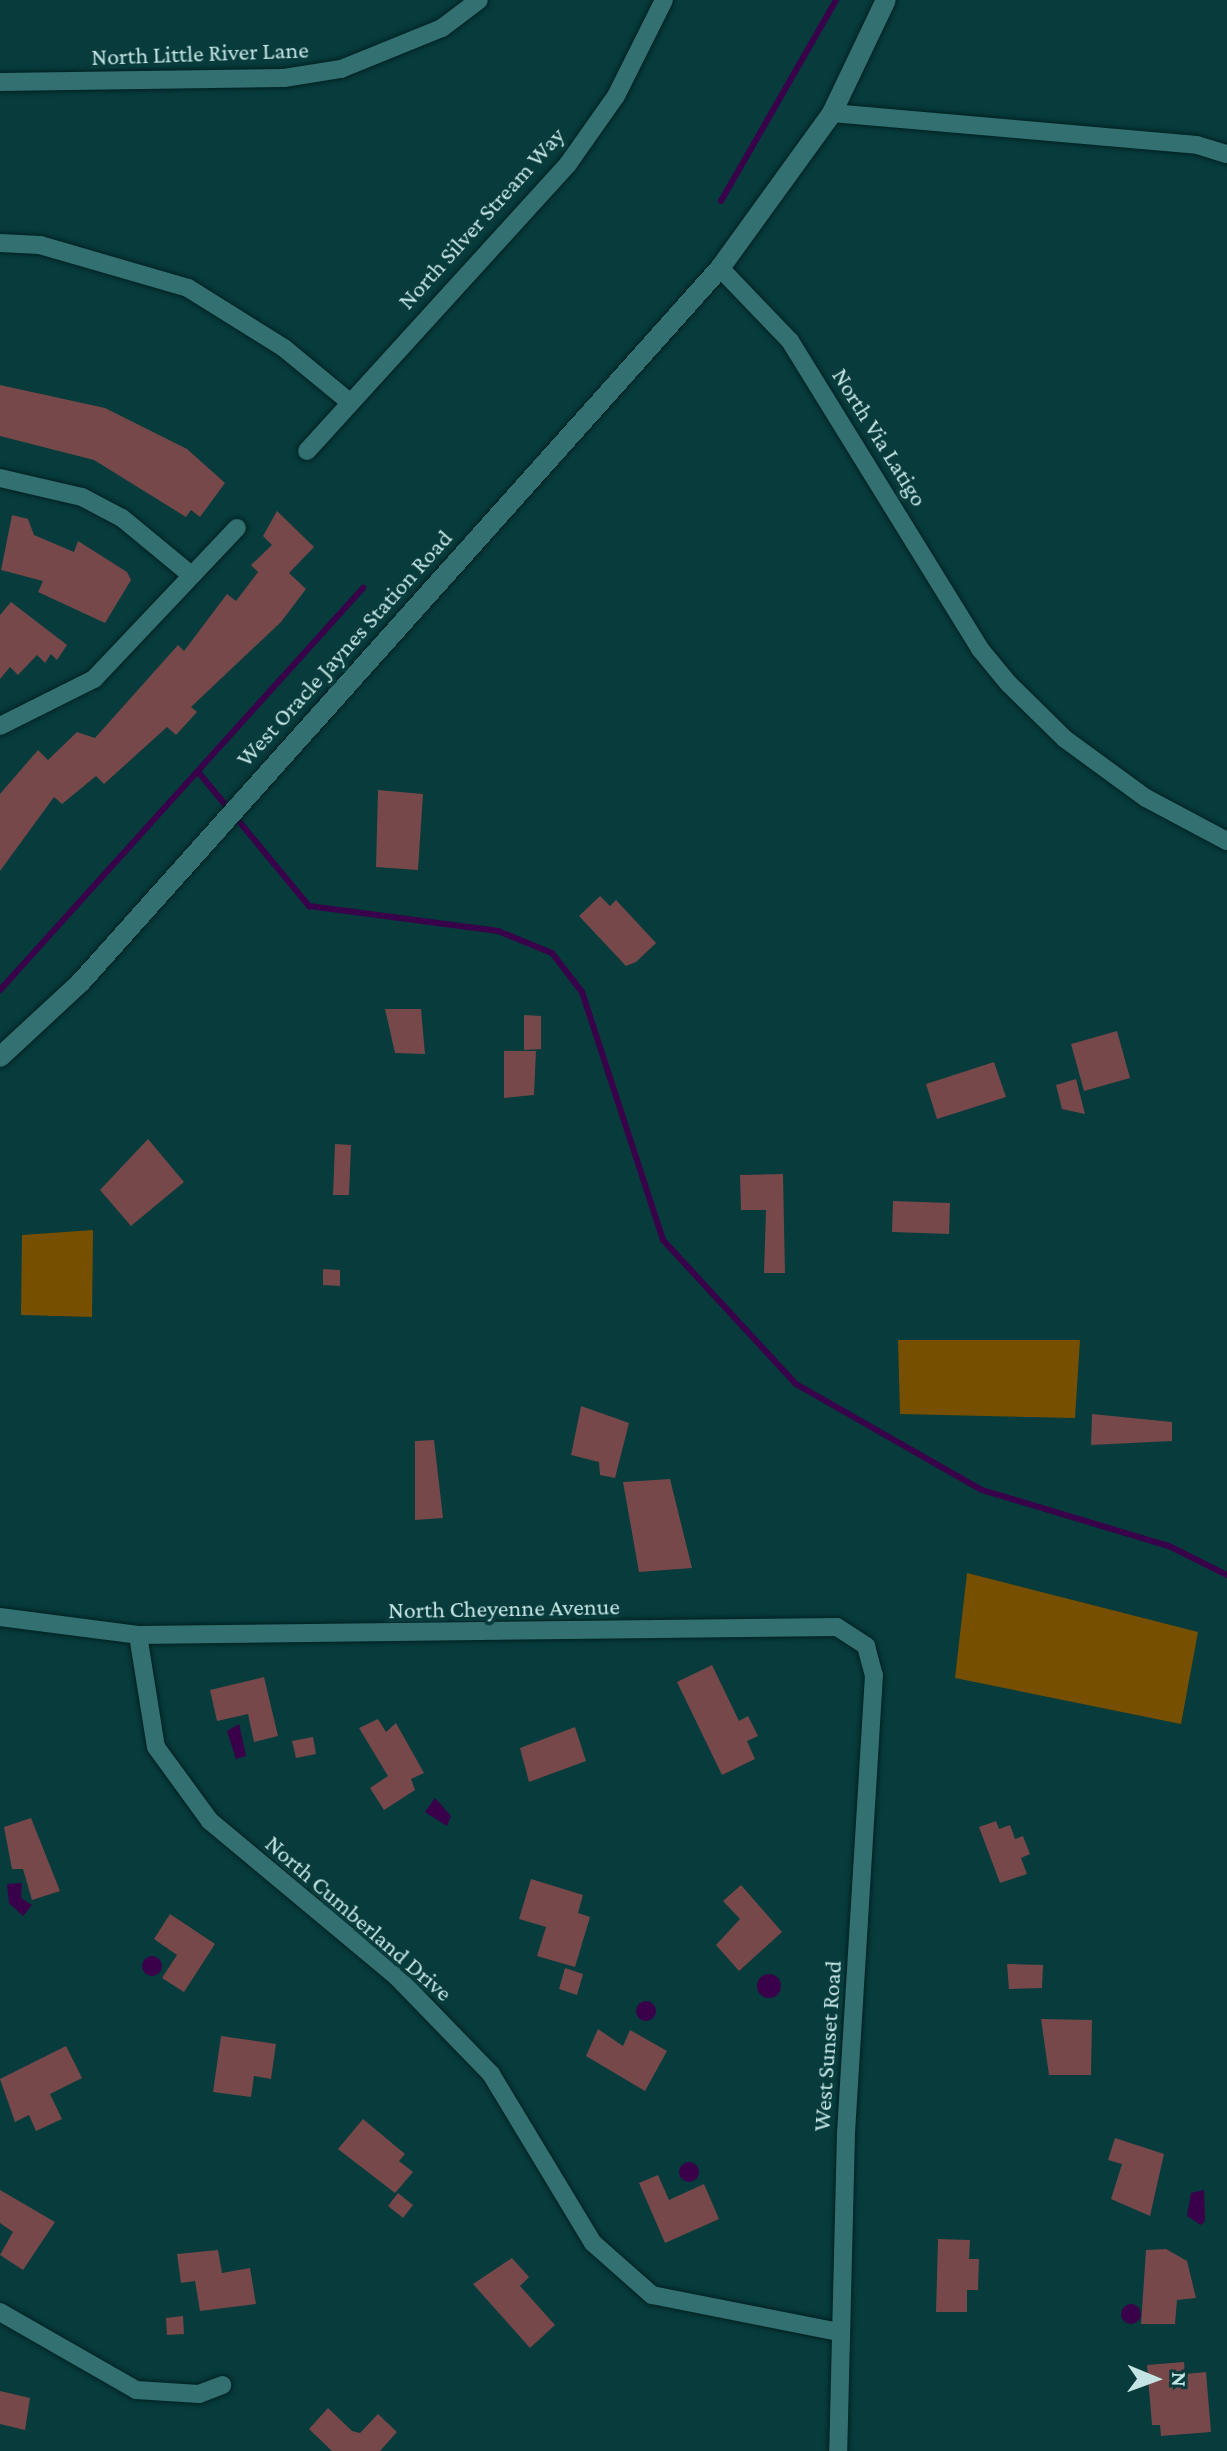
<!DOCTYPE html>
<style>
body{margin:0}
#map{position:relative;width:1227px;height:2451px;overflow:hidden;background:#073b3c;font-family:"Crimson Pro",serif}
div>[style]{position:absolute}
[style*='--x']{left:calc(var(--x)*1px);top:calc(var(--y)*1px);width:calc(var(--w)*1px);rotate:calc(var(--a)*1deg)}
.green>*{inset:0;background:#764f01}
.water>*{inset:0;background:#39014a}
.round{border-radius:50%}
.stream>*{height:6px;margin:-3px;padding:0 3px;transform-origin:3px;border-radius:3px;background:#39014a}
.building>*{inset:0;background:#76484a}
.roads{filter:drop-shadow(0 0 2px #002021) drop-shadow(0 0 2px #002021)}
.minor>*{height:18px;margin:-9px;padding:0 9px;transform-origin:9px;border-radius:9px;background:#327071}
.tertiary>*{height:20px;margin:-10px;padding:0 10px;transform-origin:10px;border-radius:10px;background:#327071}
span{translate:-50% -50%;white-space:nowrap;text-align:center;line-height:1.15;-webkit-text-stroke:8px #073b3c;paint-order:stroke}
.street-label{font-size:24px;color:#c5e4e4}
.north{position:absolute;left:1115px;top:2339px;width:80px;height:80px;-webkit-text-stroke:6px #073b3c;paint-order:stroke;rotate:91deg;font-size:22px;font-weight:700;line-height:32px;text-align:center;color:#c5e4e4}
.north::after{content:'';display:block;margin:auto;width:28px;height:36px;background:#c5e4e4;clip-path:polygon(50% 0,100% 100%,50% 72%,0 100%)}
</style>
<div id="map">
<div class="green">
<i style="clip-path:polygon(93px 1230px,92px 1317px,21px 1315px,22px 1235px)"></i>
<i style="clip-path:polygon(1080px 1340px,1075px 1418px,900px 1414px,898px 1340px)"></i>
<i style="clip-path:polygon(967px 1573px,1198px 1632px,1181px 1724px,955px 1678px)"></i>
</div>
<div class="water">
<i style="clip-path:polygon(239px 1724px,246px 1756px,236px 1759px,227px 1731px)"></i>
<i style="clip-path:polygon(435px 1798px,451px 1816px,447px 1826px,425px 1812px)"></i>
<i style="clip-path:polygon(22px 1883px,21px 1898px,32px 1905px,23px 1916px,9px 1903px,7px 1884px)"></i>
<i class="round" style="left:142px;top:1956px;width:20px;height:20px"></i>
<i class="round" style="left:757px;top:1974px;width:24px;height:24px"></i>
<i class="round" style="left:636px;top:2001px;width:20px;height:20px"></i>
<i class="round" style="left:679px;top:2162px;width:20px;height:20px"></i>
<i style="clip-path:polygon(1204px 2190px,1205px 2221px,1201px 2225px,1187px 2216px,1191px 2193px)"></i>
<i class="round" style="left:1121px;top:2304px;width:20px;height:20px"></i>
</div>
<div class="stream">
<i style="--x:721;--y:201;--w:232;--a:-60.2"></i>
<i style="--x:199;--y:773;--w:173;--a:50.4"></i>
<i style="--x:309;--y:906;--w:191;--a:7.5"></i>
<i style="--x:498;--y:931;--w:58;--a:22.2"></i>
<i style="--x:552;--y:953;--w:49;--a:52.4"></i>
<i style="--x:582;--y:992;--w:261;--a:71.9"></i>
<i style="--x:663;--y:1240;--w:196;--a:47.3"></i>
<i style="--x:796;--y:1384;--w:214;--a:29.7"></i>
<i style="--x:982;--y:1490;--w:195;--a:16.7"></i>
<i style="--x:1169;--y:1546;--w:65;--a:26.6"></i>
<i style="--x:0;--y:990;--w:542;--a:-47.92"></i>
</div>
<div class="building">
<i style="clip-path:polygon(0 385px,105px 408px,187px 449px,225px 483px,200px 517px,191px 510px,186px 517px,94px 460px,0 436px)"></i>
<i style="clip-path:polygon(277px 511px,314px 547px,289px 573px,306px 589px,281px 622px,191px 707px,197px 712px,176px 735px,167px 727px,104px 784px,96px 776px,62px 804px,54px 797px,0 871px,0 794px,38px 750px,48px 760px,77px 732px,95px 738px,178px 645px,184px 651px,227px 594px,236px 601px,258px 572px,251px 565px,272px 545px,263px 536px)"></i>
<i style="clip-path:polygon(12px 515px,28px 519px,34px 535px,74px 552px,78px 541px,127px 572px,131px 580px,105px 623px,38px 592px,43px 581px,1px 570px)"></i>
<i style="clip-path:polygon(11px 602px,67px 645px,57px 660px,51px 654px,45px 663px,37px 655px,18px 675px,10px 667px,0 679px,0 615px)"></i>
<i style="clip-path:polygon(378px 790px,423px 794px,418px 870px,376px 867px)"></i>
<i style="clip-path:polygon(600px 896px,610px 906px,616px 900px,656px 943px,636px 962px,626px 966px,579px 916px)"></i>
<i style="clip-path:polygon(385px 1009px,421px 1009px,425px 1054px,395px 1053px)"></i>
<i style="clip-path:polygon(524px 1015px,541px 1016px,541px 1049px,524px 1050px)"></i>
<i style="clip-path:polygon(1117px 1031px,1130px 1078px,1084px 1091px,1071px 1044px)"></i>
<i style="clip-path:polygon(504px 1051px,536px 1051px,534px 1095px,504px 1098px)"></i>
<i style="clip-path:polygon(994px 1062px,1006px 1097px,937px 1119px,926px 1084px)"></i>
<i style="clip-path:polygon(1076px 1079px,1085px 1114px,1062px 1109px,1056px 1085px)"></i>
<i style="clip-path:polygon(148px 1139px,184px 1182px,131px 1226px,100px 1190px)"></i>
<i style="clip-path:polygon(335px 1144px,351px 1145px,349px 1195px,333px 1195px)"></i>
<i style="clip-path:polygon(783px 1174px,785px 1273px,764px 1273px,766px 1210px,741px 1210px,740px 1175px)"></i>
<i style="clip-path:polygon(893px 1201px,950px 1203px,949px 1234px,892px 1232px)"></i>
<i style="clip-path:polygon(323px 1269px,340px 1270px,340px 1286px,323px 1285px)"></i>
<i style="clip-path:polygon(581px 1406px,629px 1423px,615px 1478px,600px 1475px,599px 1462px,571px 1455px)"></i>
<i style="clip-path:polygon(1092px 1414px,1172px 1422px,1172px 1441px,1091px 1445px)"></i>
<i style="clip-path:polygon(434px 1440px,443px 1518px,415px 1520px,415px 1441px)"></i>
<i style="clip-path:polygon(670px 1479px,692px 1568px,639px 1572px,623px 1482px)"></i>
<i style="clip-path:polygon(712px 1665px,739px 1721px,748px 1716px,758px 1736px,747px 1741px,755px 1759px,722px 1775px,677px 1682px)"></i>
<i style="clip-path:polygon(264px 1677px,278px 1736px,254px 1742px,248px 1714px,217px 1721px,210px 1690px)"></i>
<i style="clip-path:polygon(378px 1719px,386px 1732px,396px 1723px,424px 1773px,411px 1779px,415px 1790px,384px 1810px,370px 1788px,388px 1776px,359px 1728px)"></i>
<i style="clip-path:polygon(575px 1727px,586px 1761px,529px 1782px,520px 1748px)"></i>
<i style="clip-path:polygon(313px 1737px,316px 1754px,296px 1758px,292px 1741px)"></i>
<i style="clip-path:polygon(31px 1818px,60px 1891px,32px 1900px,23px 1869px,12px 1869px,4px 1827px)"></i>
<i style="clip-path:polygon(996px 1821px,999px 1829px,1010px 1825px,1015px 1839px,1023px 1836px,1030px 1854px,1021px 1858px,1027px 1874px,1000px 1883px,979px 1827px)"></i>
<i style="clip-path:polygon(531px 1879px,583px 1895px,578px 1913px,590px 1917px,575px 1967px,537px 1956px,546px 1927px,519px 1919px)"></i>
<i style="clip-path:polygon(741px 1885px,782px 1932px,739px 1971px,716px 1945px,740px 1919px,723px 1901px)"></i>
<i style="clip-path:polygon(170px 1914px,215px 1944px,184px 1992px,162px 1978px,177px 1955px,154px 1939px)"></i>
<i style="clip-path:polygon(1007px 1964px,1043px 1965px,1042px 1988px,1009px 1989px)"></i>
<i style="clip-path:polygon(565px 1968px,583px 1974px,577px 1995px,559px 1989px)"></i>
<i style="clip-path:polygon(1041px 2019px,1092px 2020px,1091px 2075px,1049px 2075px)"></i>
<i style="clip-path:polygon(598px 2029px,623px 2046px,630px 2030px,667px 2051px,645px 2091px,586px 2056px)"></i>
<i style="clip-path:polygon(221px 2036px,276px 2044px,271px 2079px,254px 2076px,251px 2097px,213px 2092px)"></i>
<i style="clip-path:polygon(66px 2046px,82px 2078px,50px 2094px,62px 2119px,36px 2131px,29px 2115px,15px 2122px,0 2079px)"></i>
<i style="clip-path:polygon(363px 2119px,405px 2154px,399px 2161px,413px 2172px,395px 2193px,338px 2149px)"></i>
<i style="clip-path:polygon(1115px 2138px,1164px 2154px,1150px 2216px,1111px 2199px,1122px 2164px,1108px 2160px)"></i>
<i style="clip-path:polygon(658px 2175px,669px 2200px,704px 2184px,719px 2219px,665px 2243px,639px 2183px)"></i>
<i style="clip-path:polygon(0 2190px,55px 2222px,23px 2270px,0 2255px,13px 2232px,0 2223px)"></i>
<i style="clip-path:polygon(398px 2193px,413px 2205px,403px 2218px,388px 2206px)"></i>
<i style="clip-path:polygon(938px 2239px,970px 2240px,969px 2259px,979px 2259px,978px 2290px,967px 2290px,967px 2312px,936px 2312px)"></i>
<i style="clip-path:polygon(1166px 2249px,1187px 2261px,1196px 2298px,1177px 2300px,1175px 2324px,1141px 2324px,1146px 2250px)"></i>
<i style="clip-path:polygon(218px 2250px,222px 2273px,250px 2268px,256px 2304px,200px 2311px,195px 2281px,181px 2283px,177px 2254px)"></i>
<i style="clip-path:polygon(512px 2258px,529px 2277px,520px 2286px,555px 2325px,530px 2348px,473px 2284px)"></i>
<i style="clip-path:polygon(183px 2316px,184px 2334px,167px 2335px,166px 2318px)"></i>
<i style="clip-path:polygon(1184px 2362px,1185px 2374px,1206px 2372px,1211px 2432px,1161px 2436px,1160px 2425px,1152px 2425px,1147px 2365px)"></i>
<i style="clip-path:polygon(0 2391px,30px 2398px,25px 2430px,0 2424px)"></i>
<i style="clip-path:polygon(328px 2408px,352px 2431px,360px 2433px,378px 2414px,397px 2432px,380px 2451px,332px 2451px,309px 2429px)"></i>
</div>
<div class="roads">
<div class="minor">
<i style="--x:0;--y:82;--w:284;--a:-0.8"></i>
<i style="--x:284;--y:78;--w:58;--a:-9"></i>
<i style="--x:341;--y:69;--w:109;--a:-22.1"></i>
<i style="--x:442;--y:28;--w:46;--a:-37.1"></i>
<i style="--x:832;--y:113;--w:366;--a:5"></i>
<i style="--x:1197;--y:145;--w:31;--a:17"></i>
<i style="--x:0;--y:243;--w:40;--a:2.9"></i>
<i style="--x:40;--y:245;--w:154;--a:16.2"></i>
<i style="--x:188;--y:288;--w:113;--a:32"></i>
<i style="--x:284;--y:348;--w:82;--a:39.5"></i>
<i style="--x:720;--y:268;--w:101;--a:46.2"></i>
<i style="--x:790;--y:341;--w:362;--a:58.3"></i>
<i style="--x:980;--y:649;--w:45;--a:50.4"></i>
<i style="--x:1009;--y:684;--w:78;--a:44.5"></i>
<i style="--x:1065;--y:739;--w:100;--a:36.1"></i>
<i style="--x:1146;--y:798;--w:92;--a:28"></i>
<i style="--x:307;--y:451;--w:388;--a:-47.7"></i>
<i style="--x:568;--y:164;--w:83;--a:-54.8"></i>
<i style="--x:616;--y:96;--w:107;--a:-63.4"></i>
<i style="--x:0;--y:478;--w:84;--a:13"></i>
<i style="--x:82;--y:497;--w:45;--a:27.7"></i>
<i style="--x:122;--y:518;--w:88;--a:39.5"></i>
<i style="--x:0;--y:726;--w:105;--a:-26.6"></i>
<i style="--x:94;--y:679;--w:208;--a:-46.6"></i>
<i style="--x:0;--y:1617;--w:139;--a:7.4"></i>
<i style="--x:138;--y:1635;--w:699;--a:-0.66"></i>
<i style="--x:837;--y:1627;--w:35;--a:33"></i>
<i style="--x:866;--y:1646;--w:30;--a:75"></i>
<i style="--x:874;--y:1675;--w:459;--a:93.5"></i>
<i style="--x:846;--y:2133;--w:318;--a:91.4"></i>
<i style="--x:138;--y:1635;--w:113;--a:80.9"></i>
<i style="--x:156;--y:1747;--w:92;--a:53.9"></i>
<i style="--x:210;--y:1821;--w:241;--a:39.8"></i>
<i style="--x:395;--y:1975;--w:138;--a:45.9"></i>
<i style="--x:491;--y:2074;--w:197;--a:58.9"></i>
<i style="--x:593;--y:2243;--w:79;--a:41.4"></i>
<i style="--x:652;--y:2295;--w:191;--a:11.2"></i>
<i style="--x:0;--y:2312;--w:157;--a:29.8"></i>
<i style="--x:136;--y:2390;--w:63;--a:3.6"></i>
<i style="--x:199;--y:2394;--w:25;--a:-21"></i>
</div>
<div class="tertiary">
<i style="--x:0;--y:1057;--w:110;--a:-42.8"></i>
<i style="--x:81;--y:982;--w:958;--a:-48.17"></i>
<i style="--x:720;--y:268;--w:191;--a:-54.1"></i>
<i style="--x:832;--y:113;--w:125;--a:-64.5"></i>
</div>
</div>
<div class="street-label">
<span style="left:200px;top:53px;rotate:-2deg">North Little River Lane</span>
<span style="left:481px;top:218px;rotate:-48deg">North Silver Stream Way</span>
<span style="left:880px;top:437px;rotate:58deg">North Via Latigo</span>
<span style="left:344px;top:648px;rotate:-48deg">West Oracle Jaynes Station Road</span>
<span style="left:504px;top:1608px;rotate:-1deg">North Cheyenne Avenue</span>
<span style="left:359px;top:1918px;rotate:41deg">North Cumberland Drive</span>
<span style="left:827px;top:2046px;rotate:-86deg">West Sunset Road</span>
</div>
<div class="north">N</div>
</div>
